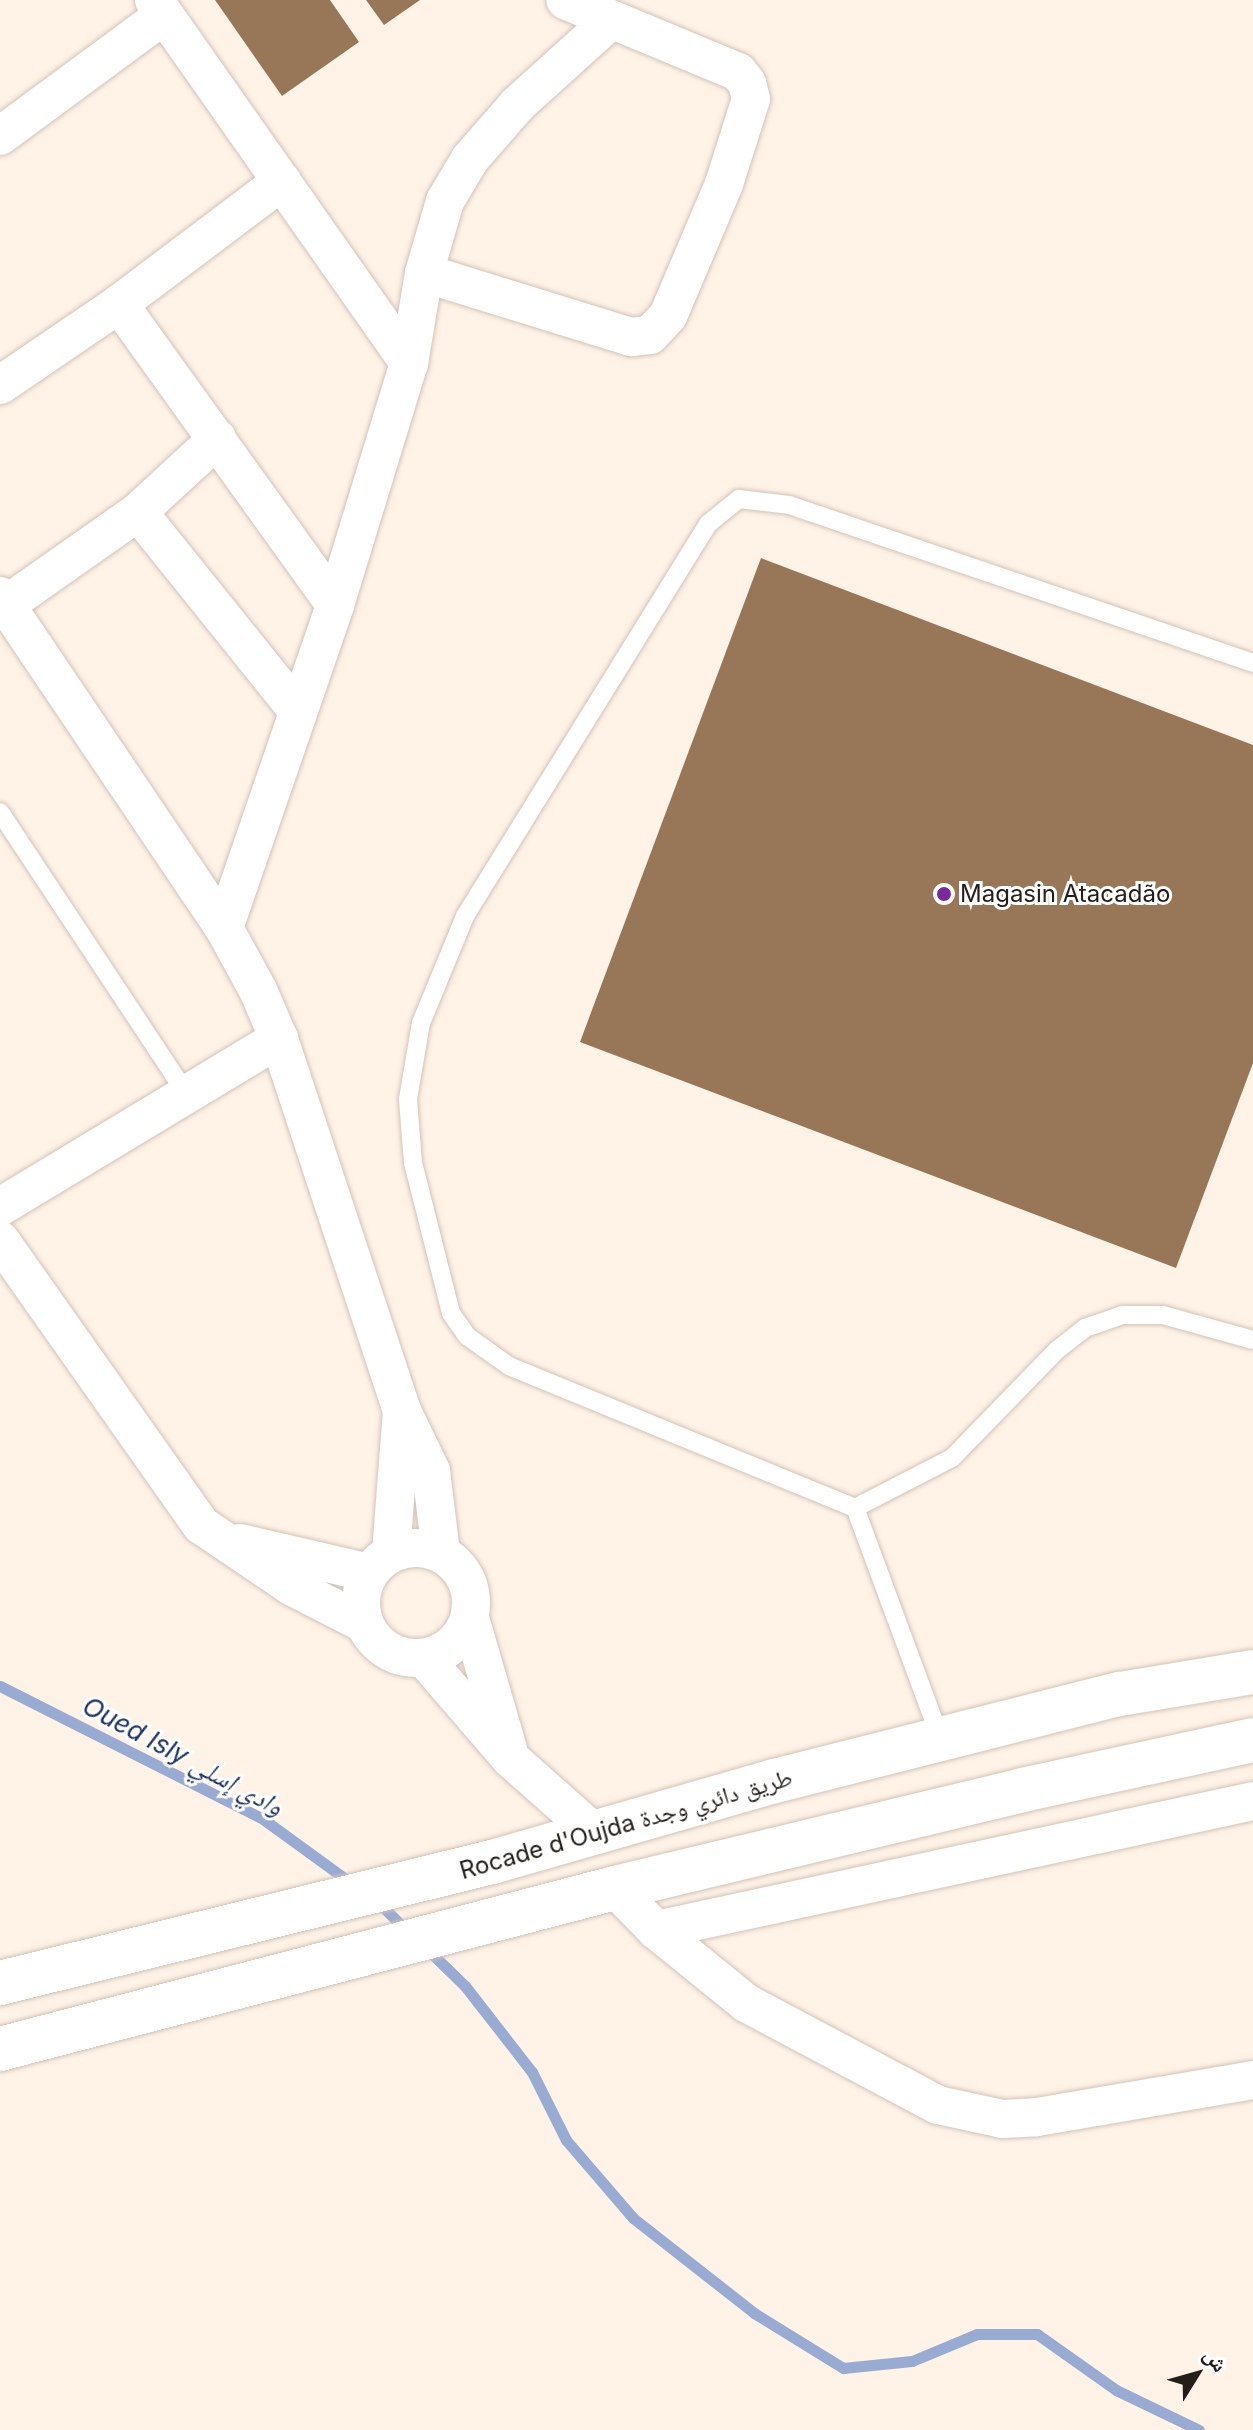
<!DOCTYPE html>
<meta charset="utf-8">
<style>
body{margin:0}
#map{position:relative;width:1253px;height:2430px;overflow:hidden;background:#fff2e6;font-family:Inter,"Noto Naskh Arabic",sans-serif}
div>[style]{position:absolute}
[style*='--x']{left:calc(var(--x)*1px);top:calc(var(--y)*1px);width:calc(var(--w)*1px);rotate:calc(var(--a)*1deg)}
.stream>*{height:11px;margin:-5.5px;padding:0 5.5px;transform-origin:5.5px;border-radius:5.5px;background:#98abd2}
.building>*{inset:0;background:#977757}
.roads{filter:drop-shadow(0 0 2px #d1c4b9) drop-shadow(0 0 2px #d1c4b9)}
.service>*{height:18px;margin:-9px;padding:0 9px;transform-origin:9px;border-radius:9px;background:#fff}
.minor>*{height:38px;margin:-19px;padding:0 19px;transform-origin:19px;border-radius:19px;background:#fff}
.minor>.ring{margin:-19px;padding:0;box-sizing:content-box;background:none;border:38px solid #fff;border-radius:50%}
.trunk>*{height:44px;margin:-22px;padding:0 22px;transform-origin:22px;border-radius:22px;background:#fff}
.dots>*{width:22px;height:22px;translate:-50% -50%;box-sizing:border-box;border:4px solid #fff;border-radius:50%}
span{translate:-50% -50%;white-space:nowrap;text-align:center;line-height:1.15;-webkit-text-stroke:6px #fff;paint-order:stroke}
.poi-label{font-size:24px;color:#231e1a}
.left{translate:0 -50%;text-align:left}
.street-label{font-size:24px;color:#231e1a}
.water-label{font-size:26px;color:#1c3263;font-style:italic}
.north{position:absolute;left:1157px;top:2334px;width:80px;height:80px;-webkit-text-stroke:6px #fff;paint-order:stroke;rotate:53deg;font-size:22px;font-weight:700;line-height:32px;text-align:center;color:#231e1a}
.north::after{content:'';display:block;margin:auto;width:28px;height:36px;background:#231e1a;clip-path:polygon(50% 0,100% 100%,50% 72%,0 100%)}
</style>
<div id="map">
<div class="stream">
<i style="--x:0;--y:1686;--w:295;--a:26.8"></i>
<i style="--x:263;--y:1819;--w:112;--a:36"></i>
<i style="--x:378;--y:1902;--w:42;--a:45"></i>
<i style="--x:427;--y:1949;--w:53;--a:44.2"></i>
<i style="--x:465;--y:1986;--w:109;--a:52.1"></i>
<i style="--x:532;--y:2072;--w:76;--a:63.4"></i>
<i style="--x:566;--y:2140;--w:103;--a:49.3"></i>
<i style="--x:633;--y:2218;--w:154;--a:38.1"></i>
<i style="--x:754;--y:2313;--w:105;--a:31.7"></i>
<i style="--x:843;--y:2368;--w:69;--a:-5.8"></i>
<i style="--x:912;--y:2361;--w:70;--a:-22.6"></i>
<i style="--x:977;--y:2334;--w:60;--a:0"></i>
<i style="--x:1037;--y:2334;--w:97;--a:35.3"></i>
<i style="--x:1116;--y:2390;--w:92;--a:25.7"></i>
</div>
<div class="building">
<i style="clip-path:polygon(215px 0,330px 0,359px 42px,282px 96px)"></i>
<i style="clip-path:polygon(366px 0,420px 0,384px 25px)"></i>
<i style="clip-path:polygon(761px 558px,1253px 745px,1253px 1063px,1176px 1268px,580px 1042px)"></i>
</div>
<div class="roads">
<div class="service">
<i style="--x:0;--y:812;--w:339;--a:56.5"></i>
<i style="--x:855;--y:1508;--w:109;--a:-27.3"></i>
<i style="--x:952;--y:1458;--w:151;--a:-45.8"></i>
<i style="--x:1057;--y:1350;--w:36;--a:-38"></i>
<i style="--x:1085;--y:1328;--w:39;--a:-19"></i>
<i style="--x:1122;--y:1315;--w:41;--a:0"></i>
<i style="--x:1163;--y:1315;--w:93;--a:15.5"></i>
<i style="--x:941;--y:1740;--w:247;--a:-110.3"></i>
<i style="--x:855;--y:1508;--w:374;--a:-157.7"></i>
<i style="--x:509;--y:1366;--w:52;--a:-144.5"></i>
<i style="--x:467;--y:1336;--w:28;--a:-125"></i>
<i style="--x:451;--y:1313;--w:155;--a:-104.2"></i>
<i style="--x:413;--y:1163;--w:64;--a:-94.5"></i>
<i style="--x:408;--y:1099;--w:77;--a:-80.3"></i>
<i style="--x:421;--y:1023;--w:116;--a:-67.6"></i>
<i style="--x:465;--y:916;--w:461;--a:-58.2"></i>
<i style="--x:708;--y:524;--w:40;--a:-39"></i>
<i style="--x:739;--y:499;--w:50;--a:6.8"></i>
<i style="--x:789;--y:505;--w:490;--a:18.8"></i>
</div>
<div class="minor">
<i style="--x:154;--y:0;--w:444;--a:54.9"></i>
<i style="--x:0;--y:136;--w:204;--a:-36.4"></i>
<i style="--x:424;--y:273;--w:217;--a:17.2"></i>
<i style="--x:631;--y:337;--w:19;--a:-6"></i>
<i style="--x:650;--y:335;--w:26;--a:-47"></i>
<i style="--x:668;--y:316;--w:143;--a:-67"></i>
<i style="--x:724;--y:184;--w:89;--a:-72.4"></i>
<i style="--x:751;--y:99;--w:16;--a:-104"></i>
<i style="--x:747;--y:83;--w:14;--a:-129"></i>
<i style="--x:738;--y:72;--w:187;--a:-157.4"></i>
<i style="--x:119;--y:304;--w:370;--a:54.3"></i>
<i style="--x:0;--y:385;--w:144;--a:-34.2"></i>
<i style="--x:119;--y:304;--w:204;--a:-37"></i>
<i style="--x:138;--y:512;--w:255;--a:51.2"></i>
<i style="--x:0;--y:596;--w:400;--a:56"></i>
<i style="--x:224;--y:928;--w:71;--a:61.3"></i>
<i style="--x:258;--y:990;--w:53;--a:66.8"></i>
<i style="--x:279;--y:1039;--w:392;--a:71.7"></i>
<i style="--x:402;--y:1411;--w:67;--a:64.2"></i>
<i style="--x:431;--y:1471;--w:83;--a:83"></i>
<i style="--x:0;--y:609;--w:169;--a:-35.1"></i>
<i style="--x:138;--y:512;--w:108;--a:-42.7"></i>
<i style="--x:224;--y:928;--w:342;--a:-71"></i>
<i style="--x:335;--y:605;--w:253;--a:-73"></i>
<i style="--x:409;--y:363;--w:91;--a:-80.5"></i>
<i style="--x:424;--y:273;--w:75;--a:-73.7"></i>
<i style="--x:445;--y:201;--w:49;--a:-59.2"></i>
<i style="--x:470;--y:159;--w:73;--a:-48.9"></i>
<i style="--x:518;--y:104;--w:124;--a:-42.1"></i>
<i style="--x:0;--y:1207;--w:326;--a:-31.1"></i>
<i style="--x:0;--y:1240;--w:349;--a:54.8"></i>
<i style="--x:201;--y:1525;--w:109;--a:34.1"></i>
<i style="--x:291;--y:1586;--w:83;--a:27.2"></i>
<i style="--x:240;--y:1543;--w:133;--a:13"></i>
<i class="ring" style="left:361px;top:1548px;width:72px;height:72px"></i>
<i style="--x:391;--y:1553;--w:142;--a:-85.6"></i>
<i style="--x:470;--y:1618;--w:136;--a:73.8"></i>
<i style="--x:424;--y:1658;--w:133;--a:49.3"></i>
<i style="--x:511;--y:1759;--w:108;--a:41.6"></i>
<i style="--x:615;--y:1888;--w:59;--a:45.7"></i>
<i style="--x:656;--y:1930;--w:611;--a:-12.19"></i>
<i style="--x:656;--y:1930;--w:116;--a:39"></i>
<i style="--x:746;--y:2003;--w:217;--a:28"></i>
<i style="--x:938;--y:2105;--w:66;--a:12.3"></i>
<i style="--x:1002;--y:2119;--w:35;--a:-3"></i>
<i style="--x:1037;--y:2117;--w:219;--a:-9.7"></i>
</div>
<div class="trunk">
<i style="--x:0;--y:1983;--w:507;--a:-13.82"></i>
<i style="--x:492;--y:1862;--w:294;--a:-16"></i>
<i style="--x:775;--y:1781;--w:356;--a:-14.2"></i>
<i style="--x:1120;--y:1694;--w:135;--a:-9.4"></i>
<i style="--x:0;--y:2049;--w:636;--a:-14.67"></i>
<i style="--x:615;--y:1888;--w:419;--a:-13.5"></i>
<i style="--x:1022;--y:1790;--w:236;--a:-12.2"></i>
</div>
</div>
<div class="dots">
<i style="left:944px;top:894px;background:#762a9d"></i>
</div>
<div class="poi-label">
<span class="left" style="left:960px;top:894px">Magasin Atacadão</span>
</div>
<div class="street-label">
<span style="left:626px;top:1824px;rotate:-16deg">Rocade d'Oujda طريق دائري وجدة</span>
</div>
<div class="water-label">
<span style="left:183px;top:1756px;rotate:28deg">Oued Isly وادي إسلي</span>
</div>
<div class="north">ش</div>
</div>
